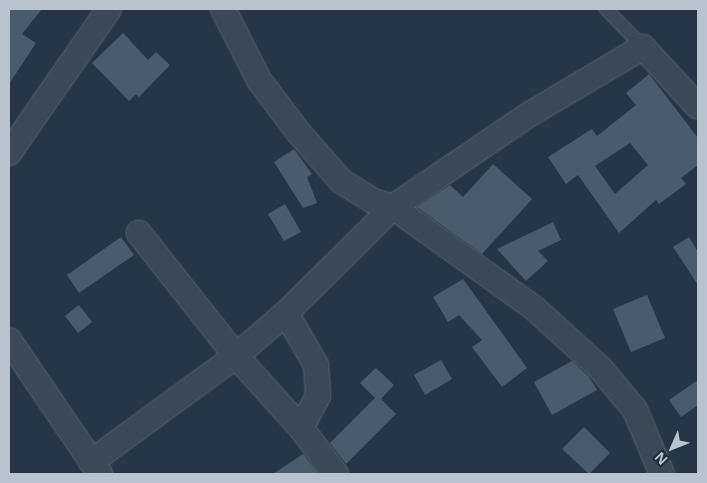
<!DOCTYPE html>
<style>
body{margin:0}
#map{position:relative;width:707px;height:483px;overflow:hidden;background:#263646;font-family:"Noto Sans",sans-serif}
div>[style]{position:absolute}
[style*='--x']{left:calc(var(--x)*1px);top:calc(var(--y)*1px);width:calc(var(--w)*1px);rotate:calc(var(--a)*1deg)}
.building>*{inset:0;background:#4a5c6c}
.roads{filter:drop-shadow(0 0 1px #596672) drop-shadow(0 0 1px #596672)}
.service>*{height:12px;margin:-6px;padding:0 6px;transform-origin:6px;border-radius:6px;background:#3b4855}
.minor>*{height:24px;margin:-12px;padding:0 12px;transform-origin:12px;border-radius:12px;background:#3b4855}
span{translate:-50% -50%;white-space:nowrap;text-align:center;line-height:1.15;-webkit-text-stroke:4px #1f2d3a;paint-order:stroke}
.frame{position:absolute;inset:0;border:10px solid #b9c3ce;pointer-events:none}
.north{position:absolute;left:647px;top:423px;width:50px;height:50px;-webkit-text-stroke:4px #1f2d3a;paint-order:stroke;rotate:226deg;font-size:14px;font-weight:700;line-height:20px;text-align:center;color:#b9c3ce}
.north::after{content:'';display:block;margin:auto;width:18px;height:22px;background:#b9c3ce;clip-path:polygon(50% 0,100% 100%,50% 72%,0 100%)}
</style>
<div id="map">
<div class="building">
<i style="clip-path:polygon(9px 9px,42px 9px,22px 34px,36px 43px,9px 84px)"></i>
<i style="clip-path:polygon(123px 33px,148px 60px,156px 52px,170px 65px,139px 97px,136px 94px,129px 101px,92px 63px)"></i>
<i style="clip-path:polygon(evenodd,649px 74px,698px 138px,698px 165px,681px 178px,686px 184px,659px 204px,656px 200px,619px 233px,578px 175px,566px 184px,548px 157px,592px 129px,597px 136px,636px 105px,626px 93px,649px 74px,630px 143px,648px 165px,615px 194px,595px 166px,630px 143px)"></i>
<i style="clip-path:polygon(294px 149px,312px 174px,307px 177px,317px 203px,303px 208px,274px 162px)"></i>
<i style="clip-path:polygon(493px 164px,532px 199px,482px 254px,417px 207px,450px 185px,463px 197px)"></i>
<i style="clip-path:polygon(285px 204px,301px 232px,284px 241px,268px 214px)"></i>
<i style="clip-path:polygon(553px 222px,561px 240px,538px 251px,548px 261px,526px 281px,497px 249px)"></i>
<i style="clip-path:polygon(121px 237px,134px 255px,79px 293px,67px 275px)"></i>
<i style="clip-path:polygon(689px 237px,698px 252px,698px 285px,673px 247px)"></i>
<i style="clip-path:polygon(463px 279px,527px 368px,502px 387px,472px 347px,482px 340px,459px 315px,448px 322px,433px 297px)"></i>
<i style="clip-path:polygon(647px 295px,665px 338px,631px 352px,613px 309px)"></i>
<i style="clip-path:polygon(79px 305px,92px 322px,78px 333px,65px 316px)"></i>
<i style="clip-path:polygon(441px 360px,452px 379px,425px 395px,414px 375px)"></i>
<i style="clip-path:polygon(572px 361px,589px 377px,597px 390px,552px 415px,534px 382px)"></i>
<i style="clip-path:polygon(376px 368px,394px 385px,381px 399px,396px 414px,346px 464px,330px 443px,375px 398px,360px 383px)"></i>
<i style="clip-path:polygon(698px 380px,698px 405px,681px 417px,669px 400px)"></i>
<i style="clip-path:polygon(584px 427px,610px 453px,589px 474px,562px 449px)"></i>
<i style="clip-path:polygon(303px 454px,319px 474px,273px 474px)"></i>
</div>
<div class="roads">
<div class="service">
<i style="--x:606;--y:9;--w:53;--a:45.8"></i>
</div>
<div class="minor">
<i style="--x:223;--y:9;--w:80;--a:63.1"></i>
<i style="--x:259;--y:80;--w:66;--a:53"></i>
<i style="--x:299;--y:133;--w:64;--a:48.8"></i>
<i style="--x:341;--y:181;--w:38;--a:32"></i>
<i style="--x:373;--y:201;--w:21;--a:17"></i>
<i style="--x:393;--y:207;--w:166;--a:-34.2"></i>
<i style="--x:530;--y:114;--w:131;--a:-30.7"></i>
<i style="--x:643;--y:47;--w:81;--a:47.5"></i>
<i style="--x:9;--y:153;--w:175;--a:-55.2"></i>
<i style="--x:286;--y:313;--w:60;--a:60"></i>
<i style="--x:316;--y:365;--w:31;--a:86"></i>
<i style="--x:318;--y:396;--w:36;--a:118"></i>
<i style="--x:9;--y:340;--w:162;--a:55.8"></i>
<i style="--x:91;--y:462;--w:180;--a:-36.2"></i>
<i style="--x:236;--y:356;--w:157;--a:-128.3"></i>
<i style="--x:336;--y:474;--w:58;--a:-127.3"></i>
<i style="--x:301;--y:428;--w:97;--a:-132.1"></i>
<i style="--x:236;--y:356;--w:66;--a:-40.7"></i>
<i style="--x:286;--y:313;--w:151;--a:-44.7"></i>
<i style="--x:393;--y:207;--w:173;--a:35.6"></i>
<i style="--x:534;--y:308;--w:91;--a:42.3"></i>
<i style="--x:601;--y:369;--w:53;--a:50.3"></i>
<i style="--x:635;--y:410;--w:69;--a:67.1"></i>
</div>
</div>
<div class="frame"></div>
<div class="north">N</div>
</div>
